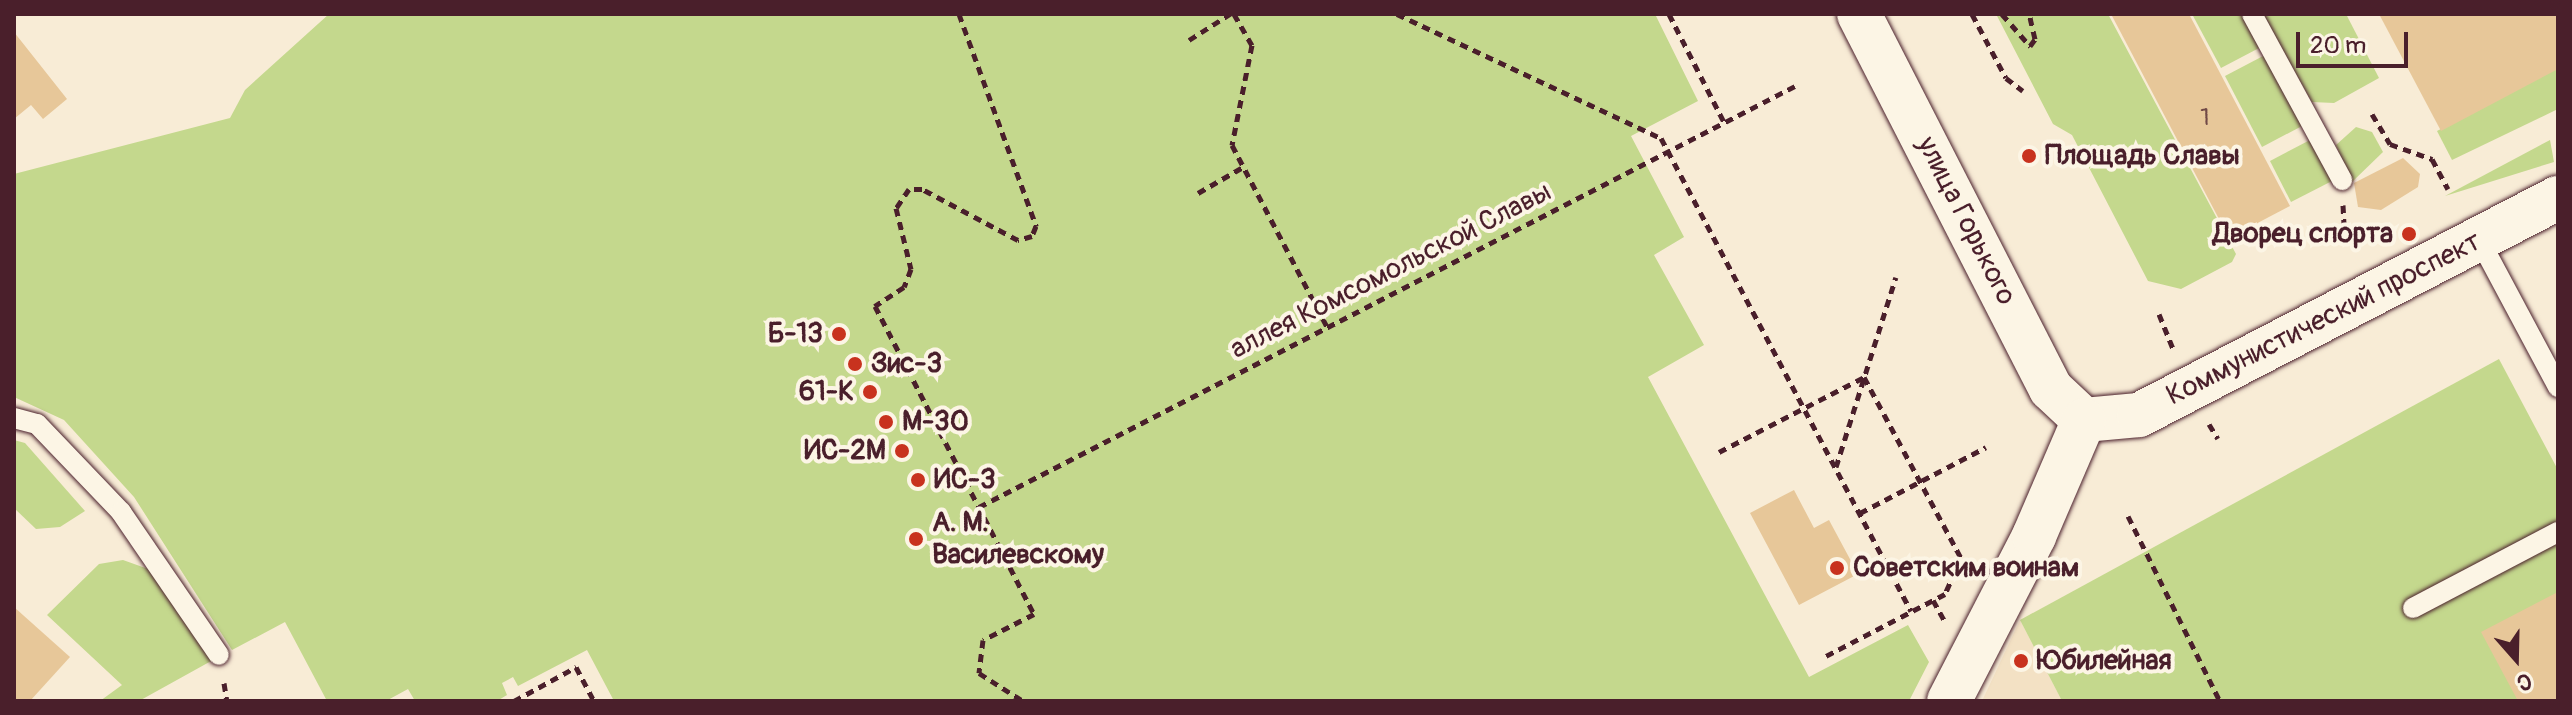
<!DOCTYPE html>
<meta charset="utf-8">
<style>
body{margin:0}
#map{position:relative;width:2572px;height:715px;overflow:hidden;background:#f8ecd6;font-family:Pangolin,sans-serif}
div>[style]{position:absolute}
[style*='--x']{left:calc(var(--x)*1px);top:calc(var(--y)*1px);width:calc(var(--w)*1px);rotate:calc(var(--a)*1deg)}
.built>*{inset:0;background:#f3e1c4}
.green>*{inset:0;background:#c4d88d}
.building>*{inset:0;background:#e7c799}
.path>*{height:5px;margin-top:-2.5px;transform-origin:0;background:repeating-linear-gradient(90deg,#4a1f2b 0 8px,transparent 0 14px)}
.roads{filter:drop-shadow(0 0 2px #4a1f2b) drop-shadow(0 0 2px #4a1f2b)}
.lane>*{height:20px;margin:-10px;padding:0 10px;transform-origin:10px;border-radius:10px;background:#fcf5e5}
.secondary>*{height:44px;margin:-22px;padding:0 22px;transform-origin:22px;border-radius:22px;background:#fcf5e5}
.dots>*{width:22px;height:22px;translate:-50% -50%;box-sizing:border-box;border:4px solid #fcf5e5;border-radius:50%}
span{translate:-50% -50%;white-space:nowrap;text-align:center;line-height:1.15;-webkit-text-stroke:8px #fcf5e5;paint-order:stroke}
.number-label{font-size:24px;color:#714946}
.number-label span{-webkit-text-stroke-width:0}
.poi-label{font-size:28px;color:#4a1f2b;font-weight:700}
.left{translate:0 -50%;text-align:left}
.right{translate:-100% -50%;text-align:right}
.street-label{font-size:28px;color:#4a1f2b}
.frame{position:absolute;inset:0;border:16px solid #4a1f2b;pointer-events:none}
.north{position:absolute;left:2476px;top:619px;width:80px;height:80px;-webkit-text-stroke:6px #fcf5e5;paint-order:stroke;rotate:160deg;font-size:22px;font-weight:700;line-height:32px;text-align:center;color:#4a1f2b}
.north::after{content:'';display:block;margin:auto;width:28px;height:36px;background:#4a1f2b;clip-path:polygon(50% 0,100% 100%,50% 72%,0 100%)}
.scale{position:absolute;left:2296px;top:32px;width:112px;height:36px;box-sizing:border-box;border:4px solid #4a1f2b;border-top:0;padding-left:10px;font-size:24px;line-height:28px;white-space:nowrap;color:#4a1f2b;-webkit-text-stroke:6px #fcf5e5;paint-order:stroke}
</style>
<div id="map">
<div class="built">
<i style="clip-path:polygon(2020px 620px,2062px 701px,1982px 701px)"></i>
</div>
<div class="green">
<i style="clip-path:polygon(329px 14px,1655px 14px,1698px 101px,1631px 136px,1684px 237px,1654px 255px,1704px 345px,1648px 377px,1809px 677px,1908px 625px,1929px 662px,1909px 701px,614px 701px,587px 650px,518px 686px,513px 677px,502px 683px,507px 695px,497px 701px,415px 701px,408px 689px,386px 701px,327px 701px,285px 622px,232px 650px,134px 497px,64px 420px,14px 397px,14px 174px,230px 118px,245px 90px)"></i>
<i style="clip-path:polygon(1996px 14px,2108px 14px,2236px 254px,2232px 262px,2181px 289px,2148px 281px,2072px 135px,2053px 124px)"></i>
<i style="clip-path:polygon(2192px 14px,2243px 14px,2261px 47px,2221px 68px)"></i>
<i style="clip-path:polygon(2262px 14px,2346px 14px,2379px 78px,2334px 103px,2312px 102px)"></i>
<i style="clip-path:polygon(2265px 55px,2302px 126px,2262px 147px,2225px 76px)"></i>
<i style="clip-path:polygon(2558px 67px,2558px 109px,2452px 160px,2437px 131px)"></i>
<i style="clip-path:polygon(2356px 127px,2372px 132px,2383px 152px,2352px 182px,2336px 145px)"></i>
<i style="clip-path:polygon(2310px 140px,2332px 181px,2291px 202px,2270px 161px)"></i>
<i style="clip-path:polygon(2550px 140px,2554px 162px,2445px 196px)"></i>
<i style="clip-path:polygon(2499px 359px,2558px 470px,2558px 701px,2062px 701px,2020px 620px)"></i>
<i style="clip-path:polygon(14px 440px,25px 443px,85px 511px,60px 527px,36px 529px,14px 508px)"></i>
<i style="clip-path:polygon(123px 560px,151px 570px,213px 660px,139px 701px,100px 701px,122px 685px,47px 615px,99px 564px)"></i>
</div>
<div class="building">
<i style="clip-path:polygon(2111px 14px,2189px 14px,2290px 206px,2229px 238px)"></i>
<i style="clip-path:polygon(2379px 14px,2558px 14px,2558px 69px,2441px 131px)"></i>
<i style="clip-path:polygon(14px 32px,67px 99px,43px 119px,31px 105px,14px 119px)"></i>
<i style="clip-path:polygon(2403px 158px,2420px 174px,2418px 187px,2381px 210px,2358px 207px,2354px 183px)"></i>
<i style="clip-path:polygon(1794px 490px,1814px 528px,1829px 520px,1858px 574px,1799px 605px,1750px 513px)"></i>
<i style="clip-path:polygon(2558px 592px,2558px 701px,2518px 701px,2481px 632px)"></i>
<i style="clip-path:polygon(14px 607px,70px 657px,30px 701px,14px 701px)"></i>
</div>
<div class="path">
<i style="--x:959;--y:14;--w:226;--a:70"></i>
<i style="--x:1036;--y:226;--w:11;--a:112"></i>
<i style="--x:1032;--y:236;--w:15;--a:164"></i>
<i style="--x:1018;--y:240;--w:109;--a:-152"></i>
<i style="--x:922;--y:189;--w:13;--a:180"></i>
<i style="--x:909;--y:189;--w:23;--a:124"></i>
<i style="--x:896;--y:208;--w:63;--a:76.2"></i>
<i style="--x:911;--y:269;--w:19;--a:111"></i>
<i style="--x:904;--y:287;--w:35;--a:147"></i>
<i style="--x:875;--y:306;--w:347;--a:62.7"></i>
<i style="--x:1034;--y:614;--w:57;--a:153"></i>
<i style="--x:983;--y:640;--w:33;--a:97"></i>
<i style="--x:979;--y:673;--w:52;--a:32.5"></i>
<i style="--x:1234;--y:14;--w:36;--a:60"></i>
<i style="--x:1252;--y:45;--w:102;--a:101.3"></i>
<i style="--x:1232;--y:145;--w:205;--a:62.4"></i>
<i style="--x:1397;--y:14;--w:292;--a:25.2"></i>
<i style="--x:1661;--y:138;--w:535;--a:62.14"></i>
<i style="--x:1669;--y:14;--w:121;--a:63"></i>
<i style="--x:1972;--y:14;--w:72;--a:62"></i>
<i style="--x:2006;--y:78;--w:21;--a:37"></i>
<i style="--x:2002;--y:14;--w:43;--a:48.8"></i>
<i style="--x:2030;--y:46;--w:9;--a:-54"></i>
<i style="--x:2035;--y:39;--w:26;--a:-103"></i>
<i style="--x:1189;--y:40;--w:49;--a:-32.4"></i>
<i style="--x:2372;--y:114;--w:35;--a:59"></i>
<i style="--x:2390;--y:144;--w:45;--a:19.7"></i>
<i style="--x:2432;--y:159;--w:34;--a:62"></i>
<i style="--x:1198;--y:193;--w:52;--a:-30"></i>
<i style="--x:2343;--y:205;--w:38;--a:87"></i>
<i style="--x:2159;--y:314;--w:38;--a:68"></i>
<i style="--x:2209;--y:424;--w:17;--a:59"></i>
<i style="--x:1719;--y:452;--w:163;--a:-27.3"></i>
<i style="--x:1864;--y:377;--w:205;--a:61.8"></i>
<i style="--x:1961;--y:558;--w:39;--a:114"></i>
<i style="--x:1945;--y:594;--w:134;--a:152.5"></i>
<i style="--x:1836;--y:467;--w:199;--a:-72.5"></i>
<i style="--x:979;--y:507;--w:918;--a:-27.29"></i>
<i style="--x:1860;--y:513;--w:142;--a:-27.6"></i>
<i style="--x:2128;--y:516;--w:207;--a:63.6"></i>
<i style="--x:1933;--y:600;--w:23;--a:61"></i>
<i style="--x:224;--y:683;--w:18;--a:81"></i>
<i style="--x:403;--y:701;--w:2;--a:0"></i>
<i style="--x:514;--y:701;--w:71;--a:-28.7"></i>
<i style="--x:576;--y:667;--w:38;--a:62"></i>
</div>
<div class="roads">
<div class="lane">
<i style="--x:2252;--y:14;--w:189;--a:61.5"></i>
<i style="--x:2479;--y:239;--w:168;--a:61.9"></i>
<i style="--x:14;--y:418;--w:24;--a:15"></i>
<i style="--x:37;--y:424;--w:122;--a:46.3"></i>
<i style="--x:121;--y:512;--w:173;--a:55.6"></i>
<i style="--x:2413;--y:608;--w:164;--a:-27.7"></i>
</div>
<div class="secondary">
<i style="--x:1859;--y:14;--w:421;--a:62.9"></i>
<i style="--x:2051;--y:389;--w:45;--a:43.2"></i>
<i style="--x:2084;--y:420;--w:55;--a:-5.2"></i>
<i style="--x:2139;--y:415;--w:472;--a:-27.4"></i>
<i style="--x:1949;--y:701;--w:186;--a:-62.7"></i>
<i style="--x:2034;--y:536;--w:126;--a:-66.7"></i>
</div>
</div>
<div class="dots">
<i style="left:2029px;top:156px;background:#c8321e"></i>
<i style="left:2409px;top:234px;background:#c8321e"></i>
<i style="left:839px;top:334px;background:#c8321e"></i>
<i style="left:855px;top:364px;background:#c8321e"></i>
<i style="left:870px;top:392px;background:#c8321e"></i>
<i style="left:886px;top:422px;background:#c8321e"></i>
<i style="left:902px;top:451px;background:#c8321e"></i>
<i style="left:918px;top:480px;background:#c8321e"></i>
<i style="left:916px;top:539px;background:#c8321e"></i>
<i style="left:1837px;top:568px;background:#c8321e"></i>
<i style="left:2021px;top:661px;background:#c8321e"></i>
</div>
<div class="number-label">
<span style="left:2205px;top:118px">1</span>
</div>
<div class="poi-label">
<span class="left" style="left:2045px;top:156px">Площадь Славы</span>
<span class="right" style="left:2393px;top:234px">Дворец спорта</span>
<span class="right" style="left:823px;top:334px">Б-13</span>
<span class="left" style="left:871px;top:364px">Зис-3</span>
<span class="right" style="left:854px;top:392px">61-К</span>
<span class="left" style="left:902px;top:422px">М-30</span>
<span class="right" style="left:886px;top:451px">ИС-2М</span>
<span class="left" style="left:934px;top:480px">ИС-3</span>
<span class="left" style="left:932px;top:539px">А. М.<br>Василевскому</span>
<span class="left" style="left:1853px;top:568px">Советским воинам</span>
<span class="left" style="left:2037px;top:661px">Юбилейная</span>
</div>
<div class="street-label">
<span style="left:1966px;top:221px;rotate:63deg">улица Горького</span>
<span style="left:1391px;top:271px;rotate:-27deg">аллея Комсомольской Славы</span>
<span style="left:2324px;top:319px;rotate:-27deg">Коммунистический проспект</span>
</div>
<div class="frame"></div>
<div class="north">С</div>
<div class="scale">20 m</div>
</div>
